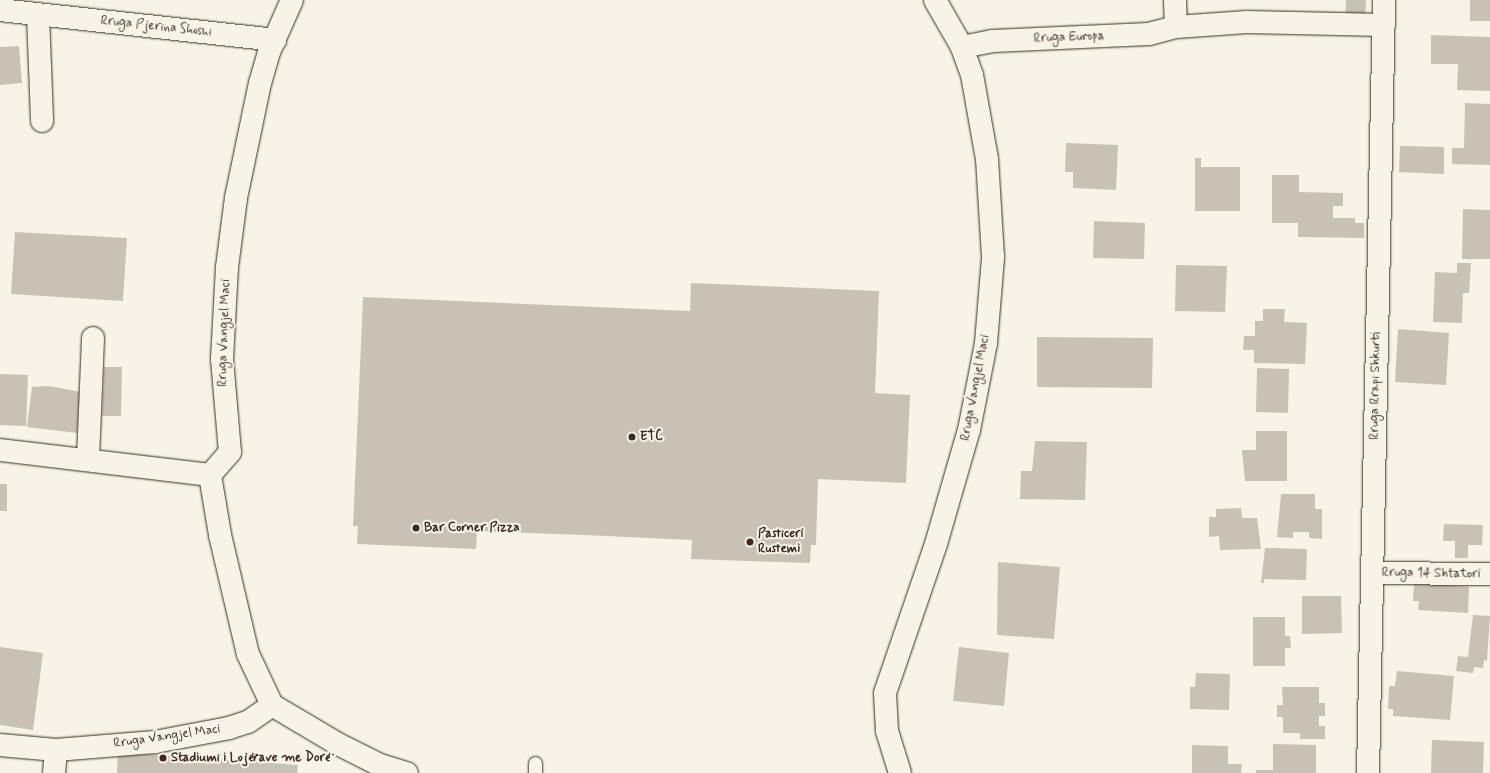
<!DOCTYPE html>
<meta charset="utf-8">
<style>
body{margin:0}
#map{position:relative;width:1490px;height:773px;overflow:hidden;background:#f7f3e8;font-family:Mynerve,sans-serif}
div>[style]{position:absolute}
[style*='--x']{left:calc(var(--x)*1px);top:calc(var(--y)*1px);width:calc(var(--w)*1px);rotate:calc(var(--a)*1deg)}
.building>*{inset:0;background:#c8c1b6}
.roads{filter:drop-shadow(0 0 1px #3b2a1e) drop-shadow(0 0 1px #3b2a1e)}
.lane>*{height:13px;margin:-6.5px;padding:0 6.5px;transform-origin:6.5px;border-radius:6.5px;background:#f7f3e8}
.street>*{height:22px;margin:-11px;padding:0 11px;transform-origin:11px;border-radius:11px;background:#f7f3e8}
.dots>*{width:11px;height:11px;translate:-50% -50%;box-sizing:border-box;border:2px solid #f7f3e8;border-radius:50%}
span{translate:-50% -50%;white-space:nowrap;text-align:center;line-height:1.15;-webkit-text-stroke:4px #f7f3e8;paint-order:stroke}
.street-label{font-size:13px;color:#3b2a1e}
.poi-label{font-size:13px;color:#3b2a1e;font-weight:700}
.left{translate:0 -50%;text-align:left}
</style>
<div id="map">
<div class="building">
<i style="clip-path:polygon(1346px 0,1366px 0,1365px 19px,1345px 19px)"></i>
<i style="clip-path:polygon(1470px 0,1490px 0,1490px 21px,1470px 21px)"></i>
<i style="clip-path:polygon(1431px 35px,1490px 37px,1490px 91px,1457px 90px,1458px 64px,1431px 64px)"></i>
<i style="clip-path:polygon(19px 46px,22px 83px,0 85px,0 47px)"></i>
<i style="clip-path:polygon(1465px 103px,1490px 104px,1490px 165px,1452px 164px,1452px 148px,1464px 148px)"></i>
<i style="clip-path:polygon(1066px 143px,1118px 145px,1116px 190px,1073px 188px,1073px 172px,1065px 172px)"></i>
<i style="clip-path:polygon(1400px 146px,1444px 147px,1444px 174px,1399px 172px)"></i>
<i style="clip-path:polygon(1195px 158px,1201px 158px,1201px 167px,1240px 167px,1240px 211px,1195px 211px)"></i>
<i style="clip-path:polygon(1272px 175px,1299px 175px,1299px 192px,1343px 193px,1343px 206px,1333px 206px,1333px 218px,1355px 218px,1355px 223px,1364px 223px,1364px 238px,1298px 237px,1298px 223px,1272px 223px)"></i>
<i style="clip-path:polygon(1463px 209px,1490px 210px,1490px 259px,1462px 259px)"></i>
<i style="clip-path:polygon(1094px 221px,1145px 223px,1144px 259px,1093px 258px)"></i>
<i style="clip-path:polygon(15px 232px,127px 238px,123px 301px,11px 294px)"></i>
<i style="clip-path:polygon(1457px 263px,1471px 263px,1469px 293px,1463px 293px,1462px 323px,1433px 322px,1435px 272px,1457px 273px)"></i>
<i style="clip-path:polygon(1176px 265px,1227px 266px,1225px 312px,1175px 311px)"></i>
<i style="clip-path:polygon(691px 283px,879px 291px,875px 393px,910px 395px,906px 483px,818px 479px,816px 545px,811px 545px,810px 563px,691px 559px,692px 540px,584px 535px,477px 531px,476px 549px,357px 544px,358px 526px,353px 526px,363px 297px,690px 311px)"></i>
<i style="clip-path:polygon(1263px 309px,1285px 309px,1284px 322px,1307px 323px,1305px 364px,1254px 363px,1254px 350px,1243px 350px,1244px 336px,1255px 336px,1255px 321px,1263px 321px)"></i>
<i style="clip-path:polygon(1398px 329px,1449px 333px,1446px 385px,1395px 382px)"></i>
<i style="clip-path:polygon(1037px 337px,1153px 338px,1152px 388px,1037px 387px)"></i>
<i style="clip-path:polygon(104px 367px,122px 367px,121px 416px,102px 416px)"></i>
<i style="clip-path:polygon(1257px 368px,1289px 369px,1288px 413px,1256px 412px)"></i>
<i style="clip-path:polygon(0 374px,28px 375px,26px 426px,0 425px)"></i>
<i style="clip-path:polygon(48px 386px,81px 392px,77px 433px,27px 427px,32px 387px)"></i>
<i style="clip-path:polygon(1256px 431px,1287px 431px,1287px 481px,1245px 481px,1242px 450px,1256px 450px)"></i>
<i style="clip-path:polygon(1035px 441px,1087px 442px,1085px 500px,1020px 499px,1021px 471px,1032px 471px)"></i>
<i style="clip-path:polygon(0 484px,7px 484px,7px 511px,0 511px)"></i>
<i style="clip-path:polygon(1281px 494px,1315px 494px,1315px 509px,1322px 509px,1322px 539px,1309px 538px,1309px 532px,1293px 532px,1293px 538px,1277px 537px)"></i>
<i style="clip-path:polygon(1241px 508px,1242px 518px,1257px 518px,1261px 549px,1220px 550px,1219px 536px,1209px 537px,1209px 517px,1216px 517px,1216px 509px)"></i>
<i style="clip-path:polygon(1444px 524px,1483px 525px,1482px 545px,1468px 545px,1468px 558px,1455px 558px,1455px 541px,1443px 541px)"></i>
<i style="clip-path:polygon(1265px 548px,1307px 549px,1306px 580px,1264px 579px,1264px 583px,1261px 583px)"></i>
<i style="clip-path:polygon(998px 562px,1060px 567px,1054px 639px,997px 635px)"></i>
<i style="clip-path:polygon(1414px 582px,1469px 587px,1468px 613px,1418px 610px,1419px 601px,1413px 601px)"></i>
<i style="clip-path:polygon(1302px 596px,1341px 596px,1342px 633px,1302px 634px)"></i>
<i style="clip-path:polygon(1473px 615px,1490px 616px,1487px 661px,1484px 660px,1483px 668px,1474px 667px,1473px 673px,1456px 671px,1458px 656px,1468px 657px)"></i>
<i style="clip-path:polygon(1253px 617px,1285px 617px,1285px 636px,1290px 636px,1291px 648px,1285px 648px,1285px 666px,1253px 666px)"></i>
<i style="clip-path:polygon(0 647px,43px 653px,33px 730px,0 725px)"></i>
<i style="clip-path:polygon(959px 647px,1009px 653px,1004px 706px,953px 701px)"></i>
<i style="clip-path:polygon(1397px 671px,1454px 676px,1450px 720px,1393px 716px,1393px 709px,1388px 709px,1389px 686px,1395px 686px)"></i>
<i style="clip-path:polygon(1196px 673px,1230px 674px,1229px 710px,1190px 709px,1190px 687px,1195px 687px)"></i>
<i style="clip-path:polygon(1282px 687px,1319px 687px,1319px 703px,1325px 703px,1325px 716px,1319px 716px,1319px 726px,1325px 726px,1325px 739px,1300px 739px,1300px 733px,1283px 733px,1283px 717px,1277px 717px,1277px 705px,1283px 705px)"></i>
<i style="clip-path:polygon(1432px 740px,1484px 742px,1483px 773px,1431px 773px)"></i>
<i style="clip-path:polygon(1273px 744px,1316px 745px,1316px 773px,1256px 773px,1256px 770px,1273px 770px)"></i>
<i style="clip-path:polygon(1192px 745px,1228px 746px,1228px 764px,1242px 764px,1241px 773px,1192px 773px)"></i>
<i style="clip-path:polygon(118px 752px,298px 765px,297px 773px,117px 773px)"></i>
</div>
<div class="roads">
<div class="lane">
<i style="--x:535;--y:773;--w:10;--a:-90"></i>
</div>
<div class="street">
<i style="--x:292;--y:0;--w:57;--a:113.9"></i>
<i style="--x:269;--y:52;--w:32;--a:106"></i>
<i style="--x:260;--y:83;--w:117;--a:101.8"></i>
<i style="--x:236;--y:198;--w:70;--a:97.4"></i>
<i style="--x:227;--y:267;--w:92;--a:93.1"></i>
<i style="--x:222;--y:359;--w:93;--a:85.1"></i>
<i style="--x:230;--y:452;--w:30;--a:131"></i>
<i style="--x:210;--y:475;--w:61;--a:80.5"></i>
<i style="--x:220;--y:535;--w:122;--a:76.8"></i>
<i style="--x:248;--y:654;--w:56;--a:64.8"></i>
<i style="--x:272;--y:705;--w:77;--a:30.6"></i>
<i style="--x:338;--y:744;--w:47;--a:26.6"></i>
<i style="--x:380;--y:765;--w:28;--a:17"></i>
<i style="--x:1175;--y:0;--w:27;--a:88"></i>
<i style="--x:0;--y:10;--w:277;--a:6.2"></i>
<i style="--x:38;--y:15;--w:106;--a:87.8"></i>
<i style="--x:962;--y:47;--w:32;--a:-11"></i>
<i style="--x:993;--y:41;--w:156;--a:-2.6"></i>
<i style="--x:1149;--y:34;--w:28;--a:-15"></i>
<i style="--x:1176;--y:27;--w:71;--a:-4"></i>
<i style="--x:1247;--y:22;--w:137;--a:1.3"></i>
<i style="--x:0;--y:450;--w:211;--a:6.8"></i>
<i style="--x:88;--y:458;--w:120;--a:-87.6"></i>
<i style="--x:1372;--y:573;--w:118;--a:0.5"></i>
<i style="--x:0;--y:745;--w:56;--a:5.1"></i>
<i style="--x:56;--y:750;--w:99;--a:-4.6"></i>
<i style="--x:155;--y:742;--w:75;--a:-10.7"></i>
<i style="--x:229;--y:728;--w:20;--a:-18"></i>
<i style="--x:248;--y:722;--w:29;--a:-35"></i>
<i style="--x:54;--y:773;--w:23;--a:-85"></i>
<i style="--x:900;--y:773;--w:44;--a:-107.2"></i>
<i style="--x:887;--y:731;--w:38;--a:-93"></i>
<i style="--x:885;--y:693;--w:157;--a:-71.1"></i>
<i style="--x:936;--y:544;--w:119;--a:-73.9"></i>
<i style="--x:969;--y:430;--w:89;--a:-78.9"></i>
<i style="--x:986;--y:343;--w:86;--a:-85.3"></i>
<i style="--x:993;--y:257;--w:98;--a:-93.5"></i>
<i style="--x:987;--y:159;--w:85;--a:-100.1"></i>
<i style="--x:972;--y:75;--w:30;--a:-110"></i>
<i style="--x:962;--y:47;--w:54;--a:-119.9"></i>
<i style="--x:1368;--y:773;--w:773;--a:-88.81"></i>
</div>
</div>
<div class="dots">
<i style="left:632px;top:437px;background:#3b2a1e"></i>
<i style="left:416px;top:528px;background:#3b2a1e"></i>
<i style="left:750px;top:542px;background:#3b2a1e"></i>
<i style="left:163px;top:758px;background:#3b2a1e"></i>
</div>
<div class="street-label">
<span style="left:156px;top:27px;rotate:6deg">Rruga Pjerina Shoshi</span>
<span style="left:1069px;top:38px;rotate:-2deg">Rruga Europa</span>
<span style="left:225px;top:333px;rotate:-88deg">Rruga Vangjel Maci</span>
<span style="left:1376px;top:386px;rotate:-89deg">Rruga Rrapi Shkurti</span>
<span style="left:976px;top:388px;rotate:-79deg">Rruga Vangjel Maci</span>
<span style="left:1431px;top:574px;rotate:1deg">Rruga 14 Shtatori</span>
<span style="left:167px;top:737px;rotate:-8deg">Rruga Vangjel Maci</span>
</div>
<div class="poi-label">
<span class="left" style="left:640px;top:437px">ETC</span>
<span class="left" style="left:424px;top:528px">Bar Corner Pizza</span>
<span class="left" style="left:758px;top:542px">Pasticeri<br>Rustemi</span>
<span class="left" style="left:171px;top:758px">Stadiumi i Lojërave me Dorë</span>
</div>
</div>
